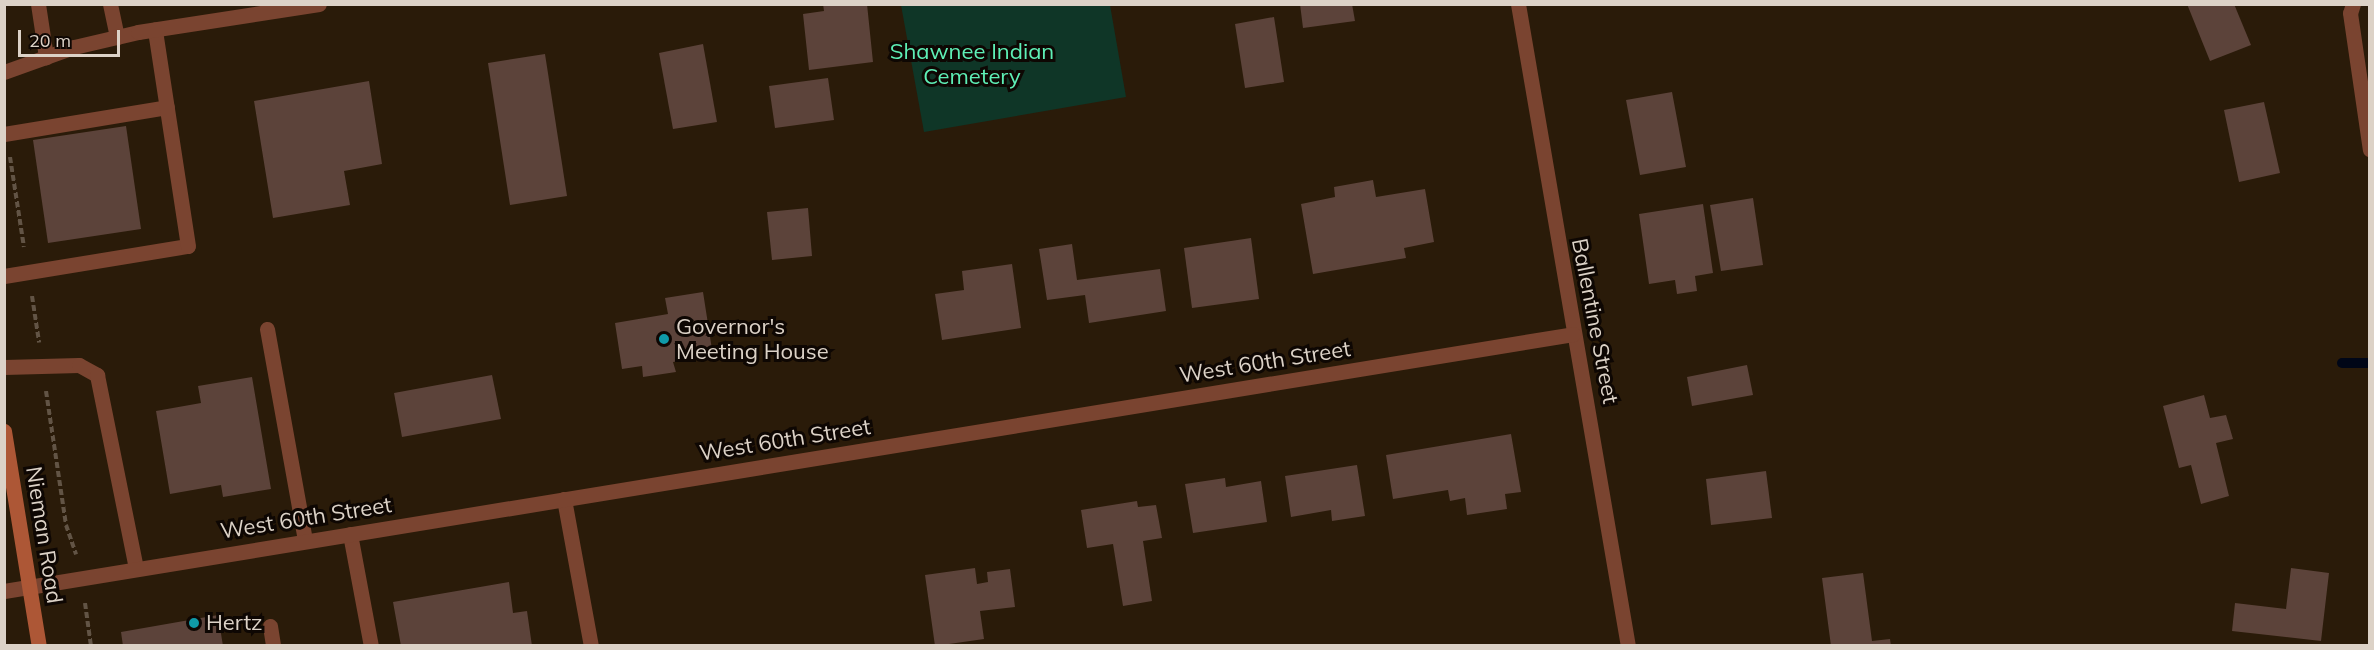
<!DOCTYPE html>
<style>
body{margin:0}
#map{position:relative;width:2374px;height:650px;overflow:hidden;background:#2a1b09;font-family:Mulish,sans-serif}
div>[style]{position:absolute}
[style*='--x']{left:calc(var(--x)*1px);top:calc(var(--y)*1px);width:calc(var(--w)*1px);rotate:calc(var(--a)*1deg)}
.green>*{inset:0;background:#0f3627}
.stream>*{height:10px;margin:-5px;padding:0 5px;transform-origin:5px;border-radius:5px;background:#000617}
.building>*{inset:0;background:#5c433a}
.path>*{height:4px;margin-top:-2px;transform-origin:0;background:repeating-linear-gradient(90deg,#625445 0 6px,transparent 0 9px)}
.lane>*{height:15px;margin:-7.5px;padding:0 7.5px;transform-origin:7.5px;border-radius:7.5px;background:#7a4430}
.street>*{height:15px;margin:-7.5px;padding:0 7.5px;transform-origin:7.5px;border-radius:7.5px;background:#7a4430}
.secondary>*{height:15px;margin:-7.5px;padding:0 7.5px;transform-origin:7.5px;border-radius:7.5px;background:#ad5736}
.dots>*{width:16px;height:16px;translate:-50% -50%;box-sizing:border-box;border:3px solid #0e0703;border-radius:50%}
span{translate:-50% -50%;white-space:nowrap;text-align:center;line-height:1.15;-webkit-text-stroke:6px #0e0703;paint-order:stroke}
.park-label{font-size:22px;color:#5eefb6}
.street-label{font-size:22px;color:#dcd2c7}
.poi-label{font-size:22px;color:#dcd2c7}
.left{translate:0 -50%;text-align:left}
.frame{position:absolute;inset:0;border:6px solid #dcd2c7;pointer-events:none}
.scale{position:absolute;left:18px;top:30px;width:102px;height:27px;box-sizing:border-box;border:3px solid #dcd2c7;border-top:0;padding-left:8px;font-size:18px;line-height:21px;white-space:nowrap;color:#dcd2c7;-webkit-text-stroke:4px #0e0703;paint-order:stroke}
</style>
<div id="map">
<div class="green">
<i style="clip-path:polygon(901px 5px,1110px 5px,1126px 97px,924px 132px)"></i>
</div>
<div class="stream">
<i style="--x:2342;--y:363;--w:28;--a:0"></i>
</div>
<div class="building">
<i style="clip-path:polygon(823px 4px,867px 4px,873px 62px,809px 70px,803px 14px,824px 11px)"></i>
<i style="clip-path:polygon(1300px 4px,1352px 4px,1355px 21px,1303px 28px)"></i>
<i style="clip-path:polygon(2187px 4px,2234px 4px,2251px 45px,2210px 61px)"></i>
<i style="clip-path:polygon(1274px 17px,1284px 82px,1245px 88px,1235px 24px)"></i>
<i style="clip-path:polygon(703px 44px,717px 122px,673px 129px,659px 53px)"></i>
<i style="clip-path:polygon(545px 54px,567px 196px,510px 205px,488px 63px)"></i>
<i style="clip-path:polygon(828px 78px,834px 120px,775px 128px,769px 86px)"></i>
<i style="clip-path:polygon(369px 81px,382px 164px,344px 171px,350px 205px,273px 218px,254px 101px)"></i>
<i style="clip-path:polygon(1672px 92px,1686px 167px,1640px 175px,1626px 100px)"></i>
<i style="clip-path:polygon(2264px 102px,2280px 173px,2239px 182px,2224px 110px)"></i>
<i style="clip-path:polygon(126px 126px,141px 229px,48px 243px,33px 140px)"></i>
<i style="clip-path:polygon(1373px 180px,1376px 197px,1425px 189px,1434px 242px,1404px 248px,1406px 258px,1313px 274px,1301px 204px,1335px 197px,1334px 187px)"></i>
<i style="clip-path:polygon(1753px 198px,1763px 265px,1721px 271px,1710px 205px)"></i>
<i style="clip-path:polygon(1703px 204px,1713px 273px,1695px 276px,1697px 291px,1677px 294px,1675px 280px,1649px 284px,1639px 214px)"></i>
<i style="clip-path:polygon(808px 208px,812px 256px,772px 260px,767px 212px)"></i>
<i style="clip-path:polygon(1251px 238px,1259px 299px,1192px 308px,1184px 248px)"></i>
<i style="clip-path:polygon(1072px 244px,1077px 280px,1160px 269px,1166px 311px,1089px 323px,1085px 295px,1047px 300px,1039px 249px)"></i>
<i style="clip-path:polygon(1012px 264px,1021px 328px,942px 340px,935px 294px,964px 290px,962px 271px)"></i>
<i style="clip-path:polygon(703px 292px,713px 356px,673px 362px,676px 372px,643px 377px,642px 366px,622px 369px,615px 323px,668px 314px,665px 298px)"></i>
<i style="clip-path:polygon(1747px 365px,1753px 395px,1692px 406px,1687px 377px)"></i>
<i style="clip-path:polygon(492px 375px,501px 419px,402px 437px,394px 393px)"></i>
<i style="clip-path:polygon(252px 377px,271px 489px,223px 497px,221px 485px,170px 494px,156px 411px,201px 403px,198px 386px)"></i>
<i style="clip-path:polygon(2204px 395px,2210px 418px,2226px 415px,2233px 439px,2216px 443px,2229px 496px,2201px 504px,2191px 465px,2179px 468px,2163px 406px)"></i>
<i style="clip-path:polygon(1511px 434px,1521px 492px,1505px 494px,1507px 509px,1467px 515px,1465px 498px,1450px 501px,1448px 490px,1393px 499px,1386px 455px)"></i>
<i style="clip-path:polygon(1357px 465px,1365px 516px,1332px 521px,1331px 510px,1291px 517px,1285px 476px)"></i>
<i style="clip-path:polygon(1766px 471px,1772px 518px,1711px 525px,1706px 479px)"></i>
<i style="clip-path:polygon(1225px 478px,1226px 487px,1261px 481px,1267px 522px,1193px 533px,1185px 484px)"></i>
<i style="clip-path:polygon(1137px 501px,1138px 507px,1156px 505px,1162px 538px,1143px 541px,1152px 601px,1123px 606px,1113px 544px,1087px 548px,1081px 510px)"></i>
<i style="clip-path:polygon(975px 568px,977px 584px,988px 582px,987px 572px,1010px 569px,1015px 607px,980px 611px,984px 639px,935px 646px,925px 575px)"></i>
<i style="clip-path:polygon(2291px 568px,2329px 573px,2321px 641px,2232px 631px,2235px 603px,2286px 609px)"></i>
<i style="clip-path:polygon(1863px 573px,1872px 641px,1890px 639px,1891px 646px,1831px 646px,1822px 578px)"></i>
<i style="clip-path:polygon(509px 582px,513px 613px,527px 611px,532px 646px,401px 646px,393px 602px)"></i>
<i style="clip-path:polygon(218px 615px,223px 646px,123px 646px,121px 632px)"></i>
</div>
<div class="path">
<i style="--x:10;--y:157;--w:91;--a:81.2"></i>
<i style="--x:32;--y:296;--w:47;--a:81.3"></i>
<i style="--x:46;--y:391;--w:135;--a:81.5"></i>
<i style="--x:66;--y:525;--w:31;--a:71"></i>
<i style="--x:85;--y:603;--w:43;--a:82.1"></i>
</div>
<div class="lane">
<i style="--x:38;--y:4;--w:54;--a:81.4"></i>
<i style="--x:110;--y:4;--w:34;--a:78"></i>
<i style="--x:4;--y:134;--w:165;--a:-9.4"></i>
<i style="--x:4;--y:276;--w:186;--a:-9.3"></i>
<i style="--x:188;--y:246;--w:219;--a:-98.7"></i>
<i style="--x:267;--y:329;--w:215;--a:79.8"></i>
<i style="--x:4;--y:367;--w:75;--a:-1.5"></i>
<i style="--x:79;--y:365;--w:21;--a:29"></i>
<i style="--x:97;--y:375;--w:198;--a:78.6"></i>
<i style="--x:564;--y:499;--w:149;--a:79.6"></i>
<i style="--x:350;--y:534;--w:114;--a:79.4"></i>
<i style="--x:270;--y:626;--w:20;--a:81"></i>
</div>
<div class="street">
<i style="--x:1518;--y:4;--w:651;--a:80.28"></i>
<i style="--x:2353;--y:4;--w:9;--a:108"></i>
<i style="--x:2350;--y:13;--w:138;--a:81.7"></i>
<i style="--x:4;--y:72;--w:74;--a:-19.7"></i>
<i style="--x:74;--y:47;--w:66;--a:-13.2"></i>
<i style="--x:138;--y:32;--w:183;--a:-8.8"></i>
<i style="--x:4;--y:591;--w:1590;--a:-9.3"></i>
</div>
<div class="secondary">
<i style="--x:4;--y:431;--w:218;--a:80.8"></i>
</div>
<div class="dots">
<i style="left:664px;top:339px;background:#0f9aa8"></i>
<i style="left:194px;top:623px;background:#0f9aa8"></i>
</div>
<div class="park-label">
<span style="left:972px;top:64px">Shawnee Indian<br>Cemetery</span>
</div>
<div class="street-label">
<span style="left:1595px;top:321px;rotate:79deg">Ballentine Street</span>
<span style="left:1265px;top:362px;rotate:-9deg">West 60th Street</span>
<span style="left:785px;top:440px;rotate:-9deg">West 60th Street</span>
<span style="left:306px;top:518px;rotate:-9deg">West 60th Street</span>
<span style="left:44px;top:535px;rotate:81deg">Nieman Road</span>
</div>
<div class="poi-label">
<span class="left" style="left:676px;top:339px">Governor's<br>Meeting House</span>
<span class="left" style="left:206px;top:623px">Hertz</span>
</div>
<div class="frame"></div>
<div class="scale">20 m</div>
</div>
